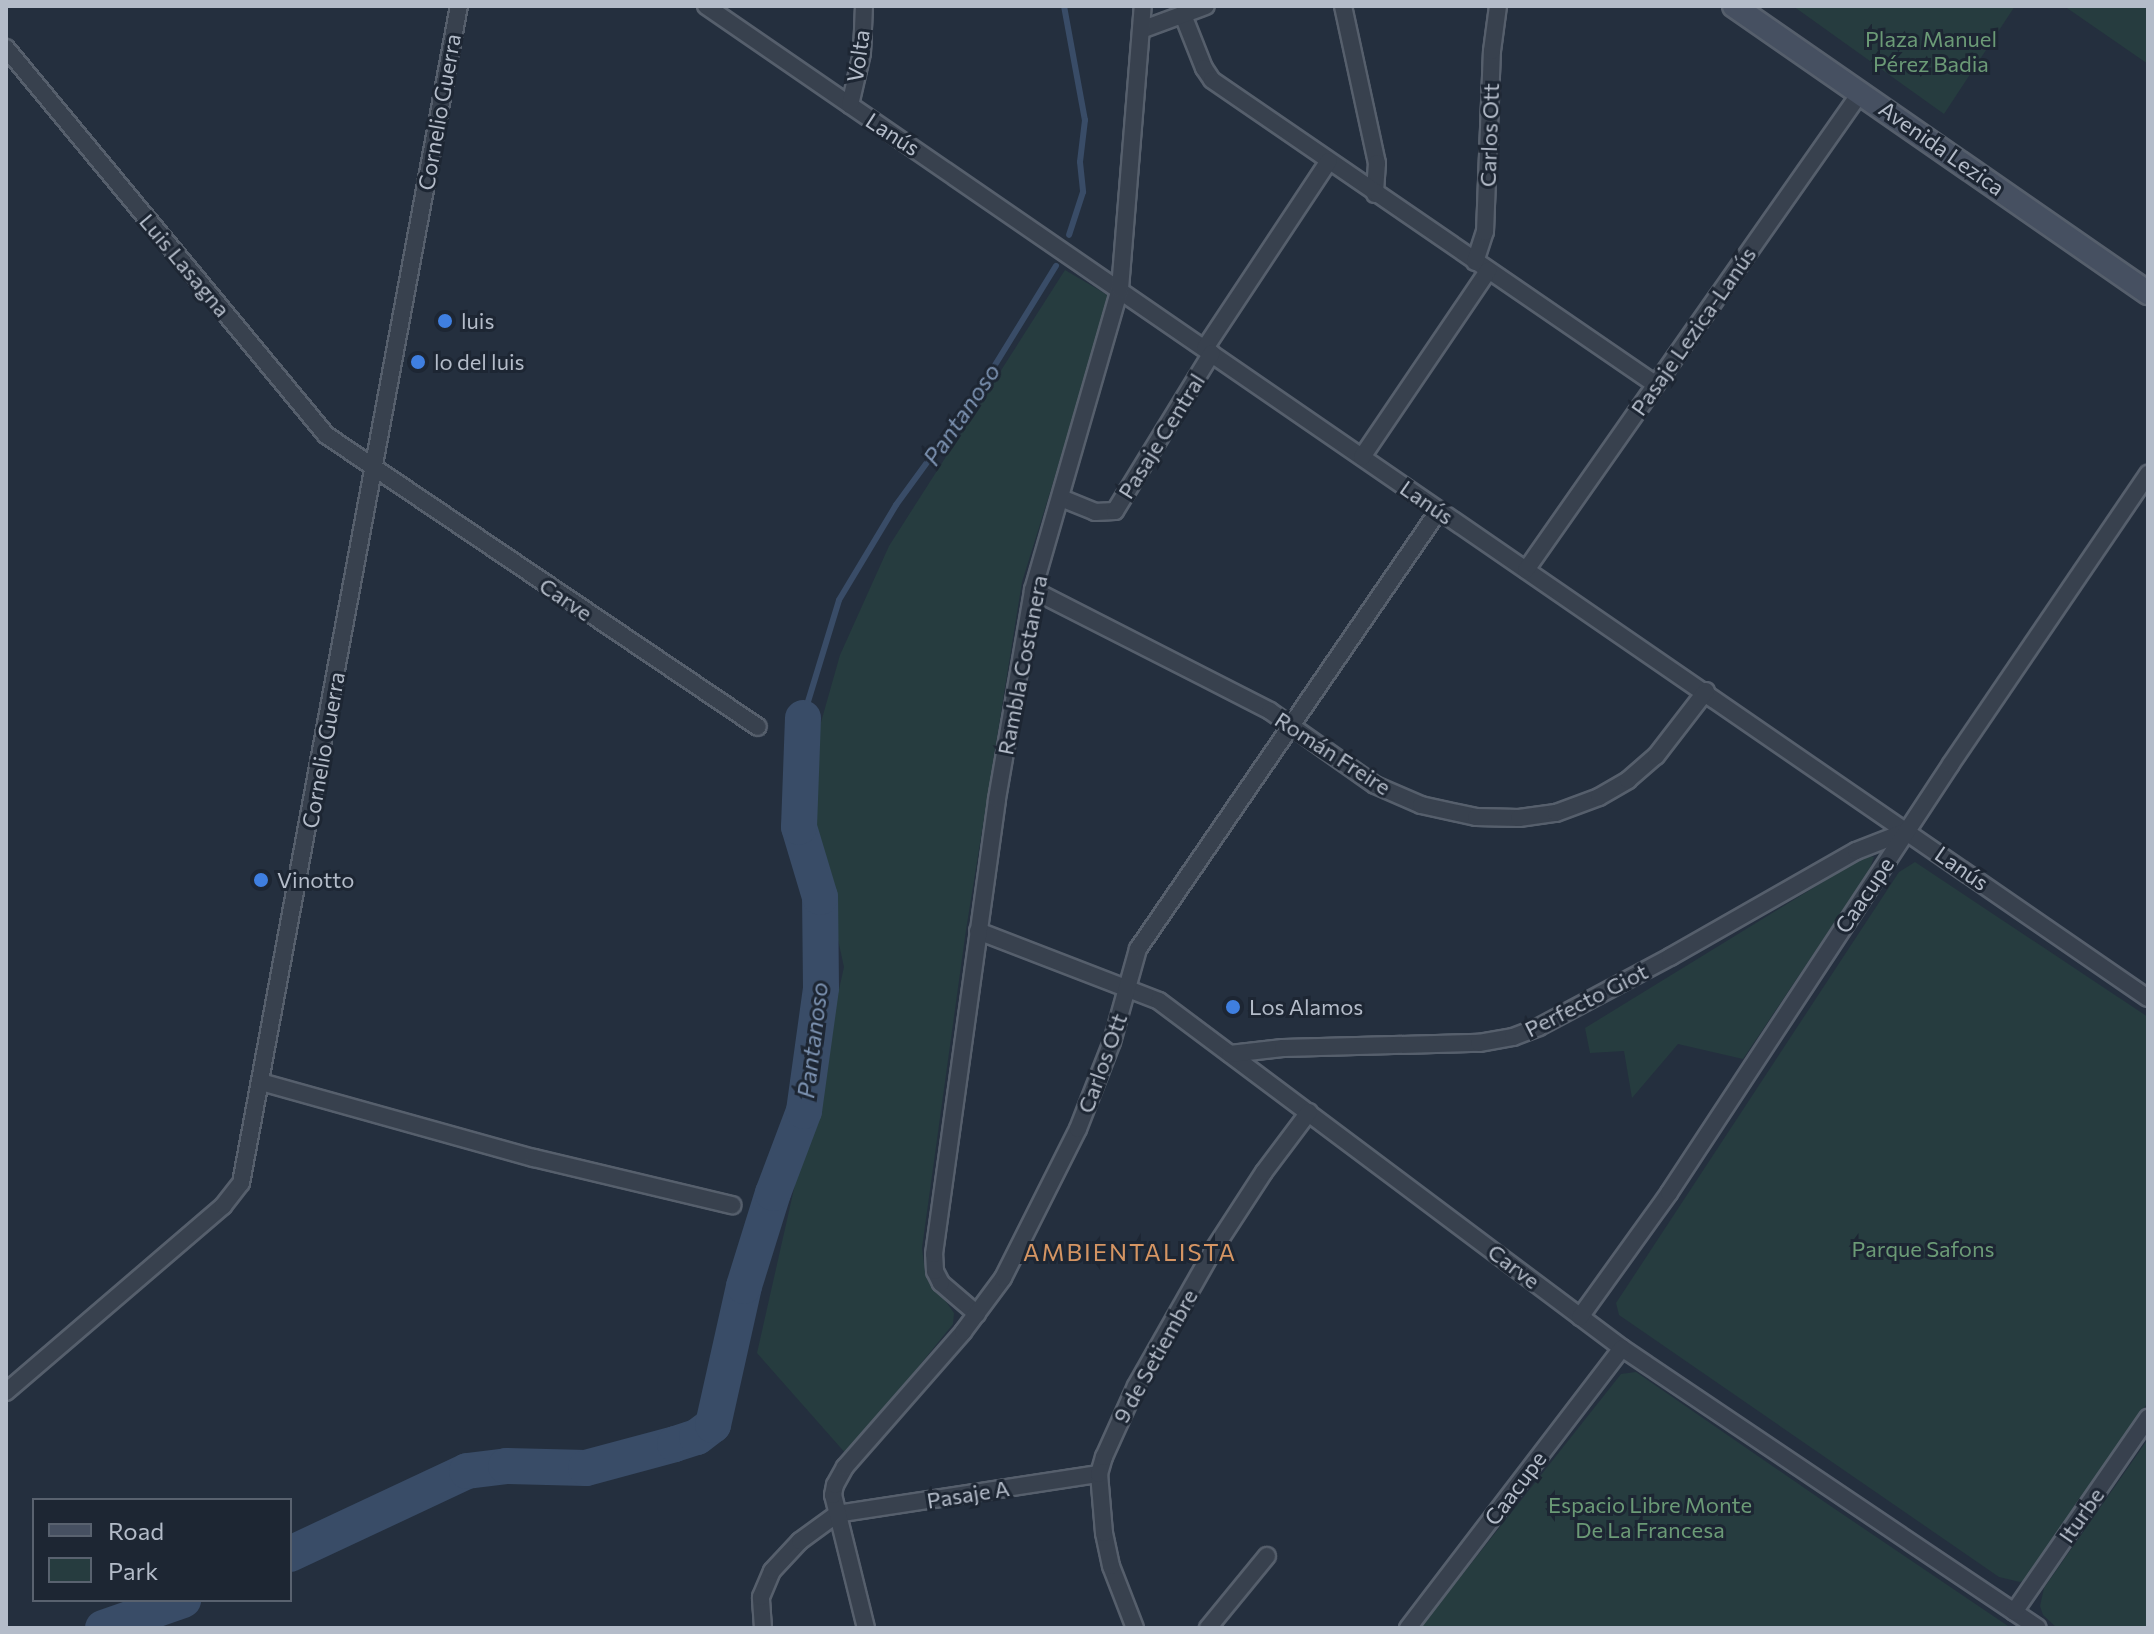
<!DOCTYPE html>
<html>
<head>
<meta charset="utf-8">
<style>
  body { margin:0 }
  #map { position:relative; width:2154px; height:1634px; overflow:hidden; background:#242f3e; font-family:Commissioner,sans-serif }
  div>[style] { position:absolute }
  .green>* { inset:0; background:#263c3f }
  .stream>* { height:6px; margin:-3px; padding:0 3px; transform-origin:3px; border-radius:3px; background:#394c67 }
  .river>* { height:36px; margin:-18px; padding:0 18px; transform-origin:18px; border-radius:18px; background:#394c67 }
  .roads { filter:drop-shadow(2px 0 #565f6c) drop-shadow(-2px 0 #565f6c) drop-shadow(0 2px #565f6c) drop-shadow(0 -2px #565f6c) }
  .street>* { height:16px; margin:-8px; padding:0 8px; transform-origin:8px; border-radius:8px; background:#38414e }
  .secondary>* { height:22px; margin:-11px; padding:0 11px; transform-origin:11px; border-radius:11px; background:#465061 }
  .dots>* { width:22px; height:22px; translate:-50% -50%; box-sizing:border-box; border:4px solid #1d2633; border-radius:50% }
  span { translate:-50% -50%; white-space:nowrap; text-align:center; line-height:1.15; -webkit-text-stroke:6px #1d2633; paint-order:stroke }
  .park-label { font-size:22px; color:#6b9a76 }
  .street-label { font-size:22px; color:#b4bcc9 }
  .poi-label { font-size:22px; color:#b4bcc9 }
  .left { translate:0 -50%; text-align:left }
  .water-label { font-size:24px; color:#7c92b1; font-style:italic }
  .neighbourhood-label { font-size:24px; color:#d59563; letter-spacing:2px }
  .frame { position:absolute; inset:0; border:8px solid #b4bcc9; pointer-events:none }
  .legend { position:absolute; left:32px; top:1498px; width:260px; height:104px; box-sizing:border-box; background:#1d2633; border:2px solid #59626f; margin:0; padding:10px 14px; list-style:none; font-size:24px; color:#b4bcc9 }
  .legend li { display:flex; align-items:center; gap:16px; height:40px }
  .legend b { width:40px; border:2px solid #59626f }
</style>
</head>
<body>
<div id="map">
  <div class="green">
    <div style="clip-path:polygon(1793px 6px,2015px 6px,1944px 114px)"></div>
    <div style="clip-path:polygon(2064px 6px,2148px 6px,2148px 64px)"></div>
    <div style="clip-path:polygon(1065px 270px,1111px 297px,1022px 582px,966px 930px,922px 1248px,925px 1272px,954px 1313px,953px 1324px,847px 1455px,757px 1353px,844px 967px,812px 822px,814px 747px,840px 655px,889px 546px)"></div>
    <div style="clip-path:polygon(1867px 855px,1874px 857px,1869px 871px,1743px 1059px,1678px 1044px,1632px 1098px,1624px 1051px,1590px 1053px,1585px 1028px)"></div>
    <div style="clip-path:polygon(1915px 862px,2148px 1017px,2148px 1402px,2048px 1552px,2028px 1580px,2020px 1582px,1999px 1577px,1619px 1315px,1616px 1303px,1899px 872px)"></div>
    <div style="clip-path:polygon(1636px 1372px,1829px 1505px,2011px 1628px,1420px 1628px,1621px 1374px)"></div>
    <div style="clip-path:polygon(2148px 1439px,2148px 1628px,2057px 1628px,2043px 1615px,2040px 1606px,2044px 1588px)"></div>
  </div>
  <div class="stream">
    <div style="left:1064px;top:6px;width:116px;rotate:79.6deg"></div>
    <div style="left:1085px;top:120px;width:42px;rotate:96.8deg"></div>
    <div style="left:1080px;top:162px;width:30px;rotate:84deg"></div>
    <div style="left:1083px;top:192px;width:45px;rotate:108deg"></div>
    <div style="left:803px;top:718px;width:123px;rotate:-73deg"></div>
    <div style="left:839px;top:600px;width:111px;rotate:-59deg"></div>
    <div style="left:896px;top:505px;width:141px;rotate:-53.9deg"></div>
    <div style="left:979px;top:391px;width:147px;rotate:-58.4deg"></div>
  </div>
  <div class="river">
    <div style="left:290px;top:1554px;width:195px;rotate:-25.1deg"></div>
    <div style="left:467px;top:1471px;width:39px;rotate:-7deg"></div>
    <div style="left:506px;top:1466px;width:80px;rotate:1.4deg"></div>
    <div style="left:586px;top:1468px;width:92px;rotate:-15.1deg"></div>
    <div style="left:675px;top:1444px;width:23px;rotate:-18deg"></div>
    <div style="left:697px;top:1437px;width:20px;rotate:-37deg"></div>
    <div style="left:713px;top:1425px;width:142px;rotate:-77.4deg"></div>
    <div style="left:744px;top:1286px;width:97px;rotate:-72.7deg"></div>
    <div style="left:773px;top:1193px;width:88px;rotate:-69.3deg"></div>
    <div style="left:804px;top:1111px;width:124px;rotate:-82.1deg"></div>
    <div style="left:821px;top:988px;width:91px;rotate:-90.6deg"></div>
    <div style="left:820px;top:897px;width:73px;rotate:-106.7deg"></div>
    <div style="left:799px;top:827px;width:109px;rotate:-87.9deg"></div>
    <div style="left:103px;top:1628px;width:85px;rotate:-19.3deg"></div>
  </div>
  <div class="roads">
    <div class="street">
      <div style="left:706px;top:6px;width:1750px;rotate:34.53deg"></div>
      <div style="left:1343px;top:6px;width:161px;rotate:77.8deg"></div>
      <div style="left:1377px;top:163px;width:31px;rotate:94deg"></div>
      <div style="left:1183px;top:15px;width:57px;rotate:68.4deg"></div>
      <div style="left:1204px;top:68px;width:14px;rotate:56deg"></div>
      <div style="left:1212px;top:80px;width:537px;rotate:34.46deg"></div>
      <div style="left:1141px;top:30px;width:69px;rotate:-20.3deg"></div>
      <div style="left:6px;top:48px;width:502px;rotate:50.41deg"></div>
      <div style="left:326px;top:435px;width:521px;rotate:34.06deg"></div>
      <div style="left:850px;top:105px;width:53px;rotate:-77deg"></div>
      <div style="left:862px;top:53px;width:47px;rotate:-87.6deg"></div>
      <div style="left:1475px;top:262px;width:32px;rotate:-72deg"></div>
      <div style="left:1485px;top:232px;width:181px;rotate:-87.8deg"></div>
      <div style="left:1492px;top:51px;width:45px;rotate:-82.4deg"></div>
      <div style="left:1205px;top:348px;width:224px;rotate:-56.5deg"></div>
      <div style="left:1362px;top:457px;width:225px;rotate:-55.9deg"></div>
      <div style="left:1061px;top:498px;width:37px;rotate:22deg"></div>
      <div style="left:1095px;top:512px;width:20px;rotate:-3deg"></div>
      <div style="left:1115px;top:511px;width:185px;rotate:-58.5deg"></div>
      <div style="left:1526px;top:570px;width:584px;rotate:-54.98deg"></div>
      <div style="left:1033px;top:590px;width:266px;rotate:27deg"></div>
      <div style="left:1270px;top:711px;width:128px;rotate:35.2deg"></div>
      <div style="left:1375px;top:785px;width:50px;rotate:23.5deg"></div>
      <div style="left:1421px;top:805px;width:56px;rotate:12.3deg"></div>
      <div style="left:1476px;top:817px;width:43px;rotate:1.3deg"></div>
      <div style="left:1519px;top:818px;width:37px;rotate:-8deg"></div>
      <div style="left:1556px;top:813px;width:46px;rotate:-20.4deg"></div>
      <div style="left:1599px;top:797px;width:34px;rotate:-30deg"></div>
      <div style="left:1628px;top:780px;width:37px;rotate:-41deg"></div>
      <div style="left:1656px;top:756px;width:82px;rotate:-52.4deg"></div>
      <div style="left:978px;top:931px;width:194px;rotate:21.1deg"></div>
      <div style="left:1159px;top:1001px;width:579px;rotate:36.85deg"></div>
      <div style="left:1622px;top:1348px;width:501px;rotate:33.94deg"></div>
      <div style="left:1230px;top:1054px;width:53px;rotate:-6.5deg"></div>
      <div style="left:1283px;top:1048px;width:196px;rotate:-1.5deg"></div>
      <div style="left:1479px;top:1043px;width:35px;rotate:-10deg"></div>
      <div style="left:1513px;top:1037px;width:28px;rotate:-21deg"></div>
      <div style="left:1539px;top:1027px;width:149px;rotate:-28.1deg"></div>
      <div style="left:1670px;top:957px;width:214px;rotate:-29.7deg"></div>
      <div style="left:1856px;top:851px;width:55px;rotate:-21.4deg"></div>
      <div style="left:261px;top:1082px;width:283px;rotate:15.6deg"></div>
      <div style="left:534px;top:1158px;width:204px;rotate:13.4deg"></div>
      <div style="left:977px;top:1314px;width:48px;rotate:-139.3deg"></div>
      <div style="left:941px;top:1283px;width:13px;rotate:-117deg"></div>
      <div style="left:935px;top:1271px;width:17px;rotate:-93deg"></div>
      <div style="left:934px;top:1254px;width:459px;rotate:-82.1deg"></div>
      <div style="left:997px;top:799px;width:212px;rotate:-80.2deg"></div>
      <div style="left:1033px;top:590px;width:313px;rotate:-73.9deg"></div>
      <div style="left:1120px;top:289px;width:284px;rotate:-85.4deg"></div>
      <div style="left:1580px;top:1317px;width:153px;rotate:-54.3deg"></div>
      <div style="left:1669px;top:1193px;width:513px;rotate:-56.68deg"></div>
      <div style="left:1951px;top:764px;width:351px;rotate:-55.8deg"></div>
      <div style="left:6px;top:1392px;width:286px;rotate:-40.6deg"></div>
      <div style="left:223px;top:1206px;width:29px;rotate:-52deg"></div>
      <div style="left:241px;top:1183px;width:1197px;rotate:-79.51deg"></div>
      <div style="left:2014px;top:1612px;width:236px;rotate:-55.4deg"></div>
      <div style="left:763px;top:1628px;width:31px;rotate:-94deg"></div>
      <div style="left:761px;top:1597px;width:28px;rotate:-67deg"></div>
      <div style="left:772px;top:1571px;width:41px;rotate:-47deg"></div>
      <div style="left:800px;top:1541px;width:46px;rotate:-36.1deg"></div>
      <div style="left:837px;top:1514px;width:265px;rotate:-8.7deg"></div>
      <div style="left:866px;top:1628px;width:137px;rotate:-103.9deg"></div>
      <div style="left:833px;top:1495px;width:10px;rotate:-79deg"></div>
      <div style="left:835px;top:1485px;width:21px;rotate:-61deg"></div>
      <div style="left:845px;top:1467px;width:179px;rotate:-48.8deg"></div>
      <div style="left:963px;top:1332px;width:67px;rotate:-53.5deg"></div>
      <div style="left:1003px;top:1278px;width:167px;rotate:-63.3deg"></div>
      <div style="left:1078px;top:1129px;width:93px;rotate:-68.7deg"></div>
      <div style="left:1112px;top:1042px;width:97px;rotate:-74.4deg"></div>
      <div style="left:1138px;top:949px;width:532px;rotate:-55.56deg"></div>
      <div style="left:1135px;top:1628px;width:66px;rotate:-111.2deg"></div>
      <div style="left:1111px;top:1566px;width:34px;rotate:-102deg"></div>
      <div style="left:1104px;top:1533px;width:59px;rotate:-94.8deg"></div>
      <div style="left:1099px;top:1474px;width:18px;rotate:-74deg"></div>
      <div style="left:1104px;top:1457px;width:78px;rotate:-65.7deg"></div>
      <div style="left:1136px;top:1386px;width:154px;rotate:-60.4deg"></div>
      <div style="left:1212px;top:1252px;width:95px;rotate:-57deg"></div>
      <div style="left:1264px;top:1172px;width:75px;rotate:-53.1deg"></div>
      <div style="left:1208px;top:1628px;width:93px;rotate:-50.7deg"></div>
      <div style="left:1408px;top:1628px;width:352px;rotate:-52.6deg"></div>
    </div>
    <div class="secondary">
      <div style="left:1734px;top:6px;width:504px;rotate:34.73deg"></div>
    </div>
  </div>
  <div class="dots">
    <div style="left:445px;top:321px;background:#3f7fe0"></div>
    <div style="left:418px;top:362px;background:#3f7fe0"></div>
    <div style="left:261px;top:880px;background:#3f7fe0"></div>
    <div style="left:1233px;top:1007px;background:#3f7fe0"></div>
  </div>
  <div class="park-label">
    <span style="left:1931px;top:51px">Plaza Manuel<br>Pérez Badia</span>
    <span style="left:1923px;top:1249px">Parque Safons</span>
    <span style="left:1650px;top:1517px">Espacio Libre Monte<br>De La Francesa</span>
  </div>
  <div class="street-label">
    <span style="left:858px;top:56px;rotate:-82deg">Volta</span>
    <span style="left:439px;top:112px;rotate:-80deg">Cornelio Guerra</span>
    <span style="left:893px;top:134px;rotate:33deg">Lanús</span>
    <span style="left:1489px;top:135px;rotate:-88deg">Carlos Ott</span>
    <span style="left:1942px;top:148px;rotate:35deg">Avenida Lezica</span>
    <span style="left:185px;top:265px;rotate:50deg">Luis Lasagna</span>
    <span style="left:1693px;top:331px;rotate:-55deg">Pasaje Lezica-Lanús</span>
    <span style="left:1161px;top:436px;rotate:-58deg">Pasaje Central</span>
    <span style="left:1427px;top:502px;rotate:35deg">Lanús</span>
    <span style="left:566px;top:599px;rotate:34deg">Carve</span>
    <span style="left:1022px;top:665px;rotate:-79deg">Rambla Costanera</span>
    <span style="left:323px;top:750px;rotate:-80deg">Cornelio Guerra</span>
    <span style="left:1333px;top:753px;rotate:33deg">Román Freire</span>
    <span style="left:1962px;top:868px;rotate:35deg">Lanús</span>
    <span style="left:1864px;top:895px;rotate:-56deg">Caacupe</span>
    <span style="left:1586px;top:1000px;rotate:-27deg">Perfecto Giot</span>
    <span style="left:1102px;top:1063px;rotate:-70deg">Carlos Ott</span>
    <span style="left:1514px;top:1266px;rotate:37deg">Carve</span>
    <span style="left:1155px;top:1356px;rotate:-61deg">9 de Setiembre</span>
    <span style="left:1515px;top:1488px;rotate:-53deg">Caacupe</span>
    <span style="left:968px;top:1494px;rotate:-9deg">Pasaje A</span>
    <span style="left:2081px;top:1515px;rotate:-55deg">Iturbe</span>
  </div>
  <div class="poi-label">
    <span class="left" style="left:461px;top:321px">luis</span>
    <span class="left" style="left:434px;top:362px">lo del luis</span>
    <span class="left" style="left:277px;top:880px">Vinotto</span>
    <span class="left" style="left:1249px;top:1007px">Los Alamos</span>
  </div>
  <div class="water-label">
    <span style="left:961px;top:414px;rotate:-56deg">Pantanoso</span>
    <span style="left:812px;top:1040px;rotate:-83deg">Pantanoso</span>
  </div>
  <div class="neighbourhood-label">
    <span style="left:1130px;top:1252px">AMBIENTALISTA</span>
  </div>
  <div class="frame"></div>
  <ul class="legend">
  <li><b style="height:10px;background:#465061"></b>Road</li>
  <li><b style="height:22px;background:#263c3f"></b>Park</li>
  </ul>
</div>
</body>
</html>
